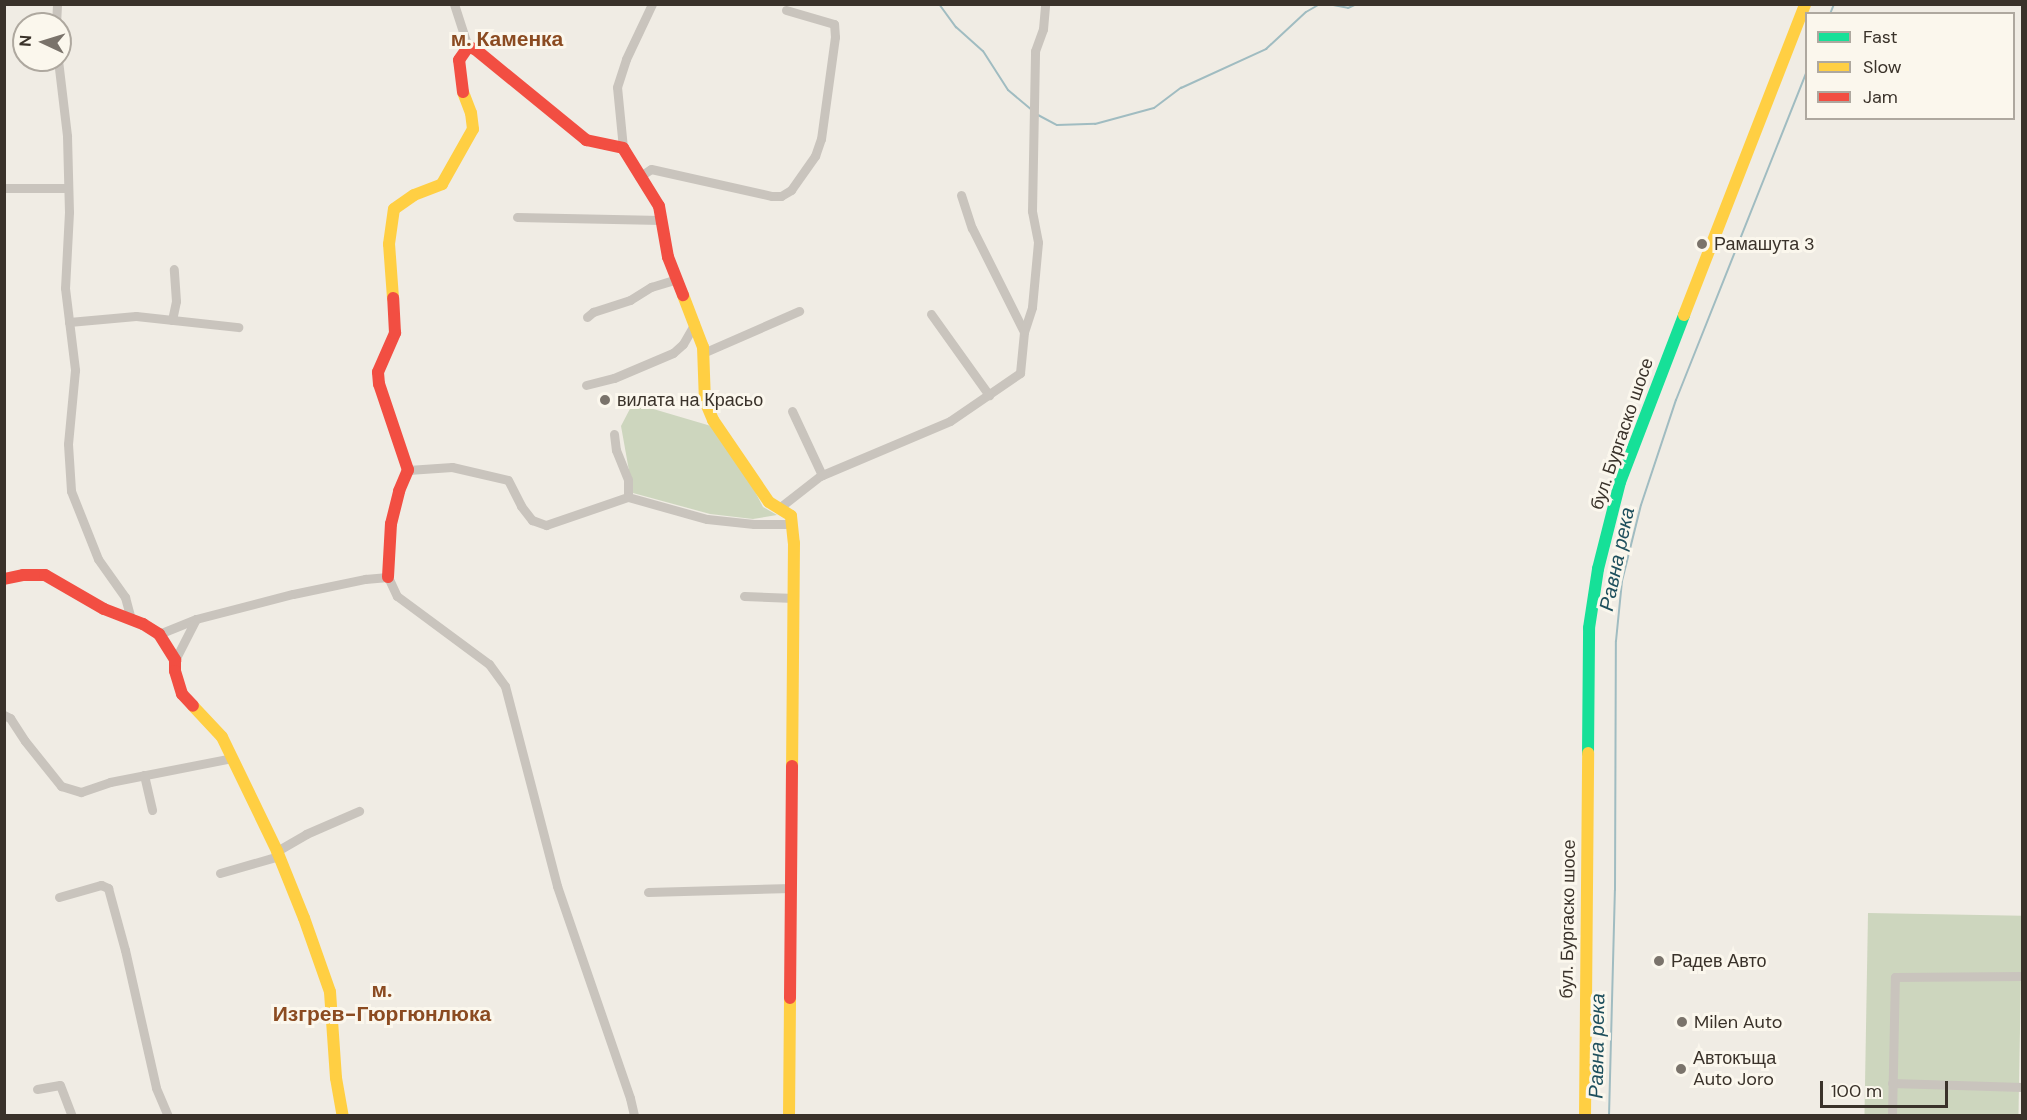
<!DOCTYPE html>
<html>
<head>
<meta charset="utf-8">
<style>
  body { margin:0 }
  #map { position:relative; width:2027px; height:1120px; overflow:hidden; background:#f0ece4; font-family:"DM Sans",sans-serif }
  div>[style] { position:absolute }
  .green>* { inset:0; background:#cdd6be; transform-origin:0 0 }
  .stream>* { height:2px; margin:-1px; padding:0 1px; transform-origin:1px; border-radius:1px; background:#a0bcc1 }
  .street>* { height:9px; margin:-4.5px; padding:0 4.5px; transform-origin:4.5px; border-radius:4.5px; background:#c9c4bd }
  .fast>* { height:12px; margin:-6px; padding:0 6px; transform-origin:6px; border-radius:6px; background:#16e098 }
  .slow>* { height:12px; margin:-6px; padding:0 6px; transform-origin:6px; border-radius:6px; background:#ffcf43 }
  .jam>* { height:12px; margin:-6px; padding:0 6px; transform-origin:6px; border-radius:6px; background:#f24e42 }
  .dots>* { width:16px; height:16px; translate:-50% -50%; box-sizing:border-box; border:3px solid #fbf7ed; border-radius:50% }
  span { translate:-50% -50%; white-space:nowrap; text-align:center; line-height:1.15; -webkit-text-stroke:6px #fbf7ed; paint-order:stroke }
  .poi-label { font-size:18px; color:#3a322a }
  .left { translate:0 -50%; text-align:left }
  .street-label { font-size:18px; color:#3a322a }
  .water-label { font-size:20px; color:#1e4f5d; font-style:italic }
  .quarter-label { font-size:21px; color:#8b4b21; font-weight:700 }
  .frame { position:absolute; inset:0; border:6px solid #3a322a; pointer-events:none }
  .legend { position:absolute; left:1805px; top:12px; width:210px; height:108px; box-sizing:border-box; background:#fbf7ed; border:2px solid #aea89f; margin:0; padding:8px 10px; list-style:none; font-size:18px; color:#3a322a }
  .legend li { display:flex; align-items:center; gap:12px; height:30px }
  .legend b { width:30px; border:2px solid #aea89f }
  .north { position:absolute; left:12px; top:12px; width:60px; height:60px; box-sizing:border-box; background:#fbf7ed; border:2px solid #aea89f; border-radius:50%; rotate:274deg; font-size:16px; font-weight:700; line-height:24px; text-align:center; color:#3a322a }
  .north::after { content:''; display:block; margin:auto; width:21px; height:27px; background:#7a736b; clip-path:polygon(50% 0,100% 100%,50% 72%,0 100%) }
  .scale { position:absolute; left:1820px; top:1081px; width:128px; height:27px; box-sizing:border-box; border:3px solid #3a322a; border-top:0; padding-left:8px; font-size:18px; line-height:21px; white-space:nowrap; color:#3a322a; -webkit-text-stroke:4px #fbf7ed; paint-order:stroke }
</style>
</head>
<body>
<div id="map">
  <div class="green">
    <div style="clip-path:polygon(633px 403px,711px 426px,749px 480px,763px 507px,777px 515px,753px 519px,710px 514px,633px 493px,621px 426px)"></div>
    <div style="left:1868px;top:913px;width:154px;height:202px;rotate:1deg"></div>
  </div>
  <div class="stream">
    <div style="left:939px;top:4px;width:29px;rotate:54deg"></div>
    <div style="left:956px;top:27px;width:36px;rotate:42deg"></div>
    <div style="left:983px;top:51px;width:46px;rotate:57.3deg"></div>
    <div style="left:1008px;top:90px;width:30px;rotate:40deg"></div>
    <div style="left:1328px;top:4px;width:20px;rotate:11deg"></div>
    <div style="left:1348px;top:8px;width:10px;rotate:-24deg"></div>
    <div style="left:1830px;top:14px;width:11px;rotate:-68deg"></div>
    <div style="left:1038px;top:115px;width:21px;rotate:28deg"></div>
    <div style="left:1057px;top:125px;width:38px;rotate:-2deg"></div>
    <div style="left:1095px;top:124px;width:61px;rotate:-15.2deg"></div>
    <div style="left:1154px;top:108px;width:34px;rotate:-37deg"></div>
    <div style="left:1181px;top:88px;width:94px;rotate:-24.6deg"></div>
    <div style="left:1266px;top:49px;width:54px;rotate:-42.8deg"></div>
    <div style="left:1306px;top:12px;width:16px;rotate:-30deg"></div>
    <div style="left:1609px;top:1116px;width:226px;rotate:-88.5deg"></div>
    <div style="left:1615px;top:890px;width:249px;rotate:-89.8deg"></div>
    <div style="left:1616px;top:641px;width:60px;rotate:-84.3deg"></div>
    <div style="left:1622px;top:581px;width:78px;rotate:-76deg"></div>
    <div style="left:1641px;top:505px;width:111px;rotate:-71.6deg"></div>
    <div style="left:1676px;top:400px;width:351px;rotate:-68.3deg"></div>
  </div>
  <div class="street">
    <div style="left:454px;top:4px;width:45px;rotate:72deg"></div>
    <div style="left:56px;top:24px;width:20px;rotate:-87deg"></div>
    <div style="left:58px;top:60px;width:77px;rotate:83.2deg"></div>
    <div style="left:67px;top:136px;width:76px;rotate:88.5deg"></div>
    <div style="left:69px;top:212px;width:76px;rotate:93deg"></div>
    <div style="left:65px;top:288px;width:83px;rotate:83deg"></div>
    <div style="left:75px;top:370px;width:74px;rotate:95.4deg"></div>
    <div style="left:68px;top:444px;width:47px;rotate:86.3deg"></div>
    <div style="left:71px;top:491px;width:73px;rotate:68.3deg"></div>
    <div style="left:98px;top:559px;width:47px;rotate:54.6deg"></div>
    <div style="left:125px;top:597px;width:24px;rotate:75deg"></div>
    <div style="left:623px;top:148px;width:61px;rotate:-95.6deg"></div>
    <div style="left:617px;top:87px;width:29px;rotate:-72deg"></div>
    <div style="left:626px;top:59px;width:61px;rotate:-64.7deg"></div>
    <div style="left:639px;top:177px;width:14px;rotate:-34deg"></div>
    <div style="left:651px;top:169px;width:124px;rotate:12.6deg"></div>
    <div style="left:772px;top:196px;width:9px"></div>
    <div style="left:781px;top:196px;width:12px;rotate:-31deg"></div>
    <div style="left:791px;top:190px;width:42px;rotate:-54.8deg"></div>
    <div style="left:815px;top:156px;width:18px;rotate:-71deg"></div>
    <div style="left:821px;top:139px;width:103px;rotate:-82.2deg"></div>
    <div style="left:835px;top:37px;width:13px;rotate:-94deg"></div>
    <div style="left:834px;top:24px;width:50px;rotate:-163.7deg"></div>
    <div style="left:4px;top:188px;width:63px"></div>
    <div style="left:961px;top:195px;width:35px;rotate:72deg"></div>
    <div style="left:972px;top:228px;width:116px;rotate:63.4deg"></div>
    <div style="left:517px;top:217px;width:144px;rotate:1.2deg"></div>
    <div style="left:931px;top:314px;width:100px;rotate:54.4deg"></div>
    <div style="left:587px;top:317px;width:8px;rotate:-40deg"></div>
    <div style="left:593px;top:312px;width:39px;rotate:-18deg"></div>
    <div style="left:630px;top:300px;width:25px;rotate:-32deg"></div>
    <div style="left:651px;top:287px;width:27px;rotate:-17deg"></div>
    <div style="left:172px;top:320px;width:19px;rotate:-78deg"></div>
    <div style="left:176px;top:301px;width:32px;rotate:-94deg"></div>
    <div style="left:69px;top:322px;width:67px;rotate:-5.1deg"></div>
    <div style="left:136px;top:316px;width:103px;rotate:6.2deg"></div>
    <div style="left:703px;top:353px;width:105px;rotate:-23.6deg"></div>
    <div style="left:586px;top:385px;width:29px;rotate:-14deg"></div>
    <div style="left:614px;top:378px;width:64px;rotate:-23deg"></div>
    <div style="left:673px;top:353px;width:13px;rotate:-42deg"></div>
    <div style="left:683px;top:344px;width:24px;rotate:-60deg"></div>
    <div style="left:792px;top:411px;width:71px;rotate:64.9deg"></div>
    <div style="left:614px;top:434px;width:16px;rotate:83deg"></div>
    <div style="left:616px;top:450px;width:32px;rotate:68deg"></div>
    <div style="left:628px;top:480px;width:17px;rotate:90deg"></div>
    <div style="left:408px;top:470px;width:44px;rotate:-3.9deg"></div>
    <div style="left:452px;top:467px;width:57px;rotate:13.1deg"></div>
    <div style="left:508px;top:480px;width:29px;rotate:63deg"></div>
    <div style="left:521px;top:506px;width:18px;rotate:52deg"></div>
    <div style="left:532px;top:520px;width:15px;rotate:20deg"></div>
    <div style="left:546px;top:525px;width:87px;rotate:-18.9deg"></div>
    <div style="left:628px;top:497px;width:82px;rotate:15.6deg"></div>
    <div style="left:707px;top:519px;width:47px;rotate:6.1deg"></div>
    <div style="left:754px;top:524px;width:38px"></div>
    <div style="left:779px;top:508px;width:52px;rotate:-38deg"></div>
    <div style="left:820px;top:476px;width:141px;rotate:-22.9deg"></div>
    <div style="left:950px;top:421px;width:85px;rotate:-34.4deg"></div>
    <div style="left:1020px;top:373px;width:41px;rotate:-84.4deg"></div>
    <div style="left:1024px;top:332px;width:26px;rotate:-72deg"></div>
    <div style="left:1032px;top:307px;width:65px;rotate:-84.7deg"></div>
    <div style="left:1038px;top:242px;width:32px;rotate:-101deg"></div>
    <div style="left:1032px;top:211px;width:160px;rotate:-88.9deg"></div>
    <div style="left:1035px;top:51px;width:23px;rotate:-70deg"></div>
    <div style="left:1043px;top:29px;width:25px;rotate:-85deg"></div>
    <div style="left:744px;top:596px;width:50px;rotate:2.3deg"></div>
    <div style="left:159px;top:634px;width:40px;rotate:-22deg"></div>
    <div style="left:196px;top:619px;width:100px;rotate:-14.5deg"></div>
    <div style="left:293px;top:594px;width:74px;rotate:-11.8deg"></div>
    <div style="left:365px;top:579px;width:23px;rotate:-5deg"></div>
    <div style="left:388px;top:577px;width:21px;rotate:65deg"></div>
    <div style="left:397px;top:596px;width:114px;rotate:36.5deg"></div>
    <div style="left:489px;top:664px;width:27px;rotate:54deg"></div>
    <div style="left:505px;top:686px;width:207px;rotate:75.4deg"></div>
    <div style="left:557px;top:886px;width:224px;rotate:71deg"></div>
    <div style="left:630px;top:1098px;width:18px;rotate:77deg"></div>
    <div style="left:175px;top:660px;width:46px;rotate:-62.9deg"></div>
    <div style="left:4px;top:715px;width:7px;rotate:27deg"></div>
    <div style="left:10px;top:718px;width:27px;rotate:57deg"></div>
    <div style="left:25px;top:741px;width:58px;rotate:51.3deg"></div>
    <div style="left:61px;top:786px;width:21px;rotate:17deg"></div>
    <div style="left:81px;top:792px;width:31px;rotate:-19deg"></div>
    <div style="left:110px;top:782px;width:124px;rotate:-11.1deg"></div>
    <div style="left:144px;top:775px;width:36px;rotate:77deg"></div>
    <div style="left:277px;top:851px;width:34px;rotate:-30deg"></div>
    <div style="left:306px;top:834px;width:58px;rotate:-23.5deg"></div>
    <div style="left:220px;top:873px;width:61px;rotate:-16.1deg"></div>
    <div style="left:648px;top:892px;width:143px;rotate:-1.6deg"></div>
    <div style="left:59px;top:897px;width:44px;rotate:-15.9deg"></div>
    <div style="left:101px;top:885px;width:8px;rotate:23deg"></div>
    <div style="left:108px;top:888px;width:64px;rotate:74.7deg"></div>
    <div style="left:125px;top:950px;width:141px;rotate:77.3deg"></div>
    <div style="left:156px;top:1088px;width:30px;rotate:67deg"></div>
    <div style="left:1892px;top:1083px;width:130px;rotate:1.8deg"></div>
    <div style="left:37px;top:1089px;width:23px;rotate:-10deg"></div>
    <div style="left:60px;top:1085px;width:33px;rotate:69deg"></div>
    <div style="left:1892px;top:1116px;width:139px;rotate:-88.8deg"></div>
    <div style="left:1895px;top:977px;width:127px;rotate:-0.5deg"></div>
  </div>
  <div class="fast">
    <div style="left:1588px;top:753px;width:125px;rotate:-89.5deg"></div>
    <div style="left:1589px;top:628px;width:60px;rotate:-81.3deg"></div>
    <div style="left:1598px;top:569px;width:90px;rotate:-75.8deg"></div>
    <div style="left:1620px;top:482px;width:179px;rotate:-69deg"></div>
  </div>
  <div class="slow">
    <div style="left:683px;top:295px;width:56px;rotate:69deg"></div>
    <div style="left:703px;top:347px;width:54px;rotate:87.9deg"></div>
    <div style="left:705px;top:401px;width:21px;rotate:67deg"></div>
    <div style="left:713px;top:420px;width:99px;rotate:55.7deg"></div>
    <div style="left:769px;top:502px;width:26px;rotate:32deg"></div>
    <div style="left:791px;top:516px;width:27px;rotate:84deg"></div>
    <div style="left:794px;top:543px;width:223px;rotate:90.5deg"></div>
    <div style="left:393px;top:298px;width:54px;rotate:-94.2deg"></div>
    <div style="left:389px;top:244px;width:35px;rotate:-82deg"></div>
    <div style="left:394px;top:209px;width:24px;rotate:-35deg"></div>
    <div style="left:414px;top:195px;width:30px;rotate:-21deg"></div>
    <div style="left:442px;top:184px;width:63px;rotate:-60.6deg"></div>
    <div style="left:473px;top:129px;width:16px;rotate:-97deg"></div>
    <div style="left:471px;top:113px;width:22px;rotate:-111deg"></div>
    <div style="left:1684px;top:315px;width:334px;rotate:-68.7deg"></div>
    <div style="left:193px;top:706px;width:42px;rotate:46.9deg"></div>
    <div style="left:222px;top:737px;width:127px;rotate:64.2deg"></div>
    <div style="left:277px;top:851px;width:72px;rotate:68.1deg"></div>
    <div style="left:304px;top:918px;width:78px;rotate:70.6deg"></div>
    <div style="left:330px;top:992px;width:86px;rotate:86deg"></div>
    <div style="left:336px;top:1078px;width:39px;rotate:80deg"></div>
    <div style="left:789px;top:1116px;width:118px;rotate:-89.5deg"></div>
    <div style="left:1585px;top:1116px;width:363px;rotate:-89.5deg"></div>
  </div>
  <div class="jam">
    <div style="left:463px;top:92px;width:32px;rotate:-97deg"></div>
    <div style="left:459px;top:60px;width:16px;rotate:-55deg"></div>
    <div style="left:468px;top:47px;width:7px;rotate:16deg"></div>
    <div style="left:475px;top:49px;width:144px;rotate:39.3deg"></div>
    <div style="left:586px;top:140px;width:38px;rotate:12deg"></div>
    <div style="left:623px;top:148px;width:68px;rotate:58.2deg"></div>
    <div style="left:659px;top:206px;width:52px;rotate:80deg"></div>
    <div style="left:668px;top:257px;width:41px;rotate:68.5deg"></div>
    <div style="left:388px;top:577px;width:53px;rotate:-86.8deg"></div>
    <div style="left:391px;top:524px;width:34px;rotate:-76deg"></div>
    <div style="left:399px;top:491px;width:23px;rotate:-67deg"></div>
    <div style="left:408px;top:470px;width:91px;rotate:-108.6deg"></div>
    <div style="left:379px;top:384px;width:12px;rotate:-95deg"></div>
    <div style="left:378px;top:372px;width:43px;rotate:-66.4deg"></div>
    <div style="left:395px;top:333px;width:35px;rotate:-93deg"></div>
    <div style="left:4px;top:579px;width:19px;rotate:-12deg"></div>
    <div style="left:23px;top:575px;width:22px"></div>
    <div style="left:45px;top:575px;width:68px;rotate:30deg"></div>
    <div style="left:104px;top:609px;width:42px;rotate:21deg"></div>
    <div style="left:143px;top:624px;width:19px;rotate:32deg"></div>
    <div style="left:159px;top:634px;width:31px;rotate:58deg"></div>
    <div style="left:175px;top:660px;width:11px;rotate:90deg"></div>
    <div style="left:175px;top:671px;width:24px;rotate:73deg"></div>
    <div style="left:182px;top:694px;width:16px;rotate:47deg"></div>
    <div style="left:790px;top:998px;width:232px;rotate:-89.5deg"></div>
  </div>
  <div class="dots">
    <div style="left:1702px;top:244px;background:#7a736b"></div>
    <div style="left:605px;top:400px;background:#7a736b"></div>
    <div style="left:1659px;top:961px;background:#7a736b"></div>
    <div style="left:1682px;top:1022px;background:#7a736b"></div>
    <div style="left:1681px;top:1069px;background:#7a736b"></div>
  </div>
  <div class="poi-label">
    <span class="left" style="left:1714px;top:244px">Рамашута 3</span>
    <span class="left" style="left:617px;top:400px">вилата на Красьо</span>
    <span class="left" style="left:1671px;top:961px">Радев Авто</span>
    <span class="left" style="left:1694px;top:1022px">Milen Auto</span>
    <span class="left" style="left:1693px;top:1069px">Автокъща<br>Auto Joro</span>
  </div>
  <div class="street-label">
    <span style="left:1622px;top:434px;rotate:-71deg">бул. Бургаско шосе</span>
    <span style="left:1568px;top:919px;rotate:-89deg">бул. Бургаско шосе</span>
  </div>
  <div class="water-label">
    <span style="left:1617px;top:559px;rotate:-78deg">Равна река</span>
    <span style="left:1597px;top:1046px;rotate:-89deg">Равна река</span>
  </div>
  <div class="quarter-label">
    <span style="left:507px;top:39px">м. Каменка</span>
    <span style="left:382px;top:1002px">м.<br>Изгрев-Гюргюнлюка</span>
  </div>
  <div class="frame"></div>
  <ul class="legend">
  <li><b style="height:8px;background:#16e098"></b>Fast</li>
  <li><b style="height:8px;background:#ffcf43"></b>Slow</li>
  <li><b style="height:8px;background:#f24e42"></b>Jam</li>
  </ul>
  <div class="north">N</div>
  <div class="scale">100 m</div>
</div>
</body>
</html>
